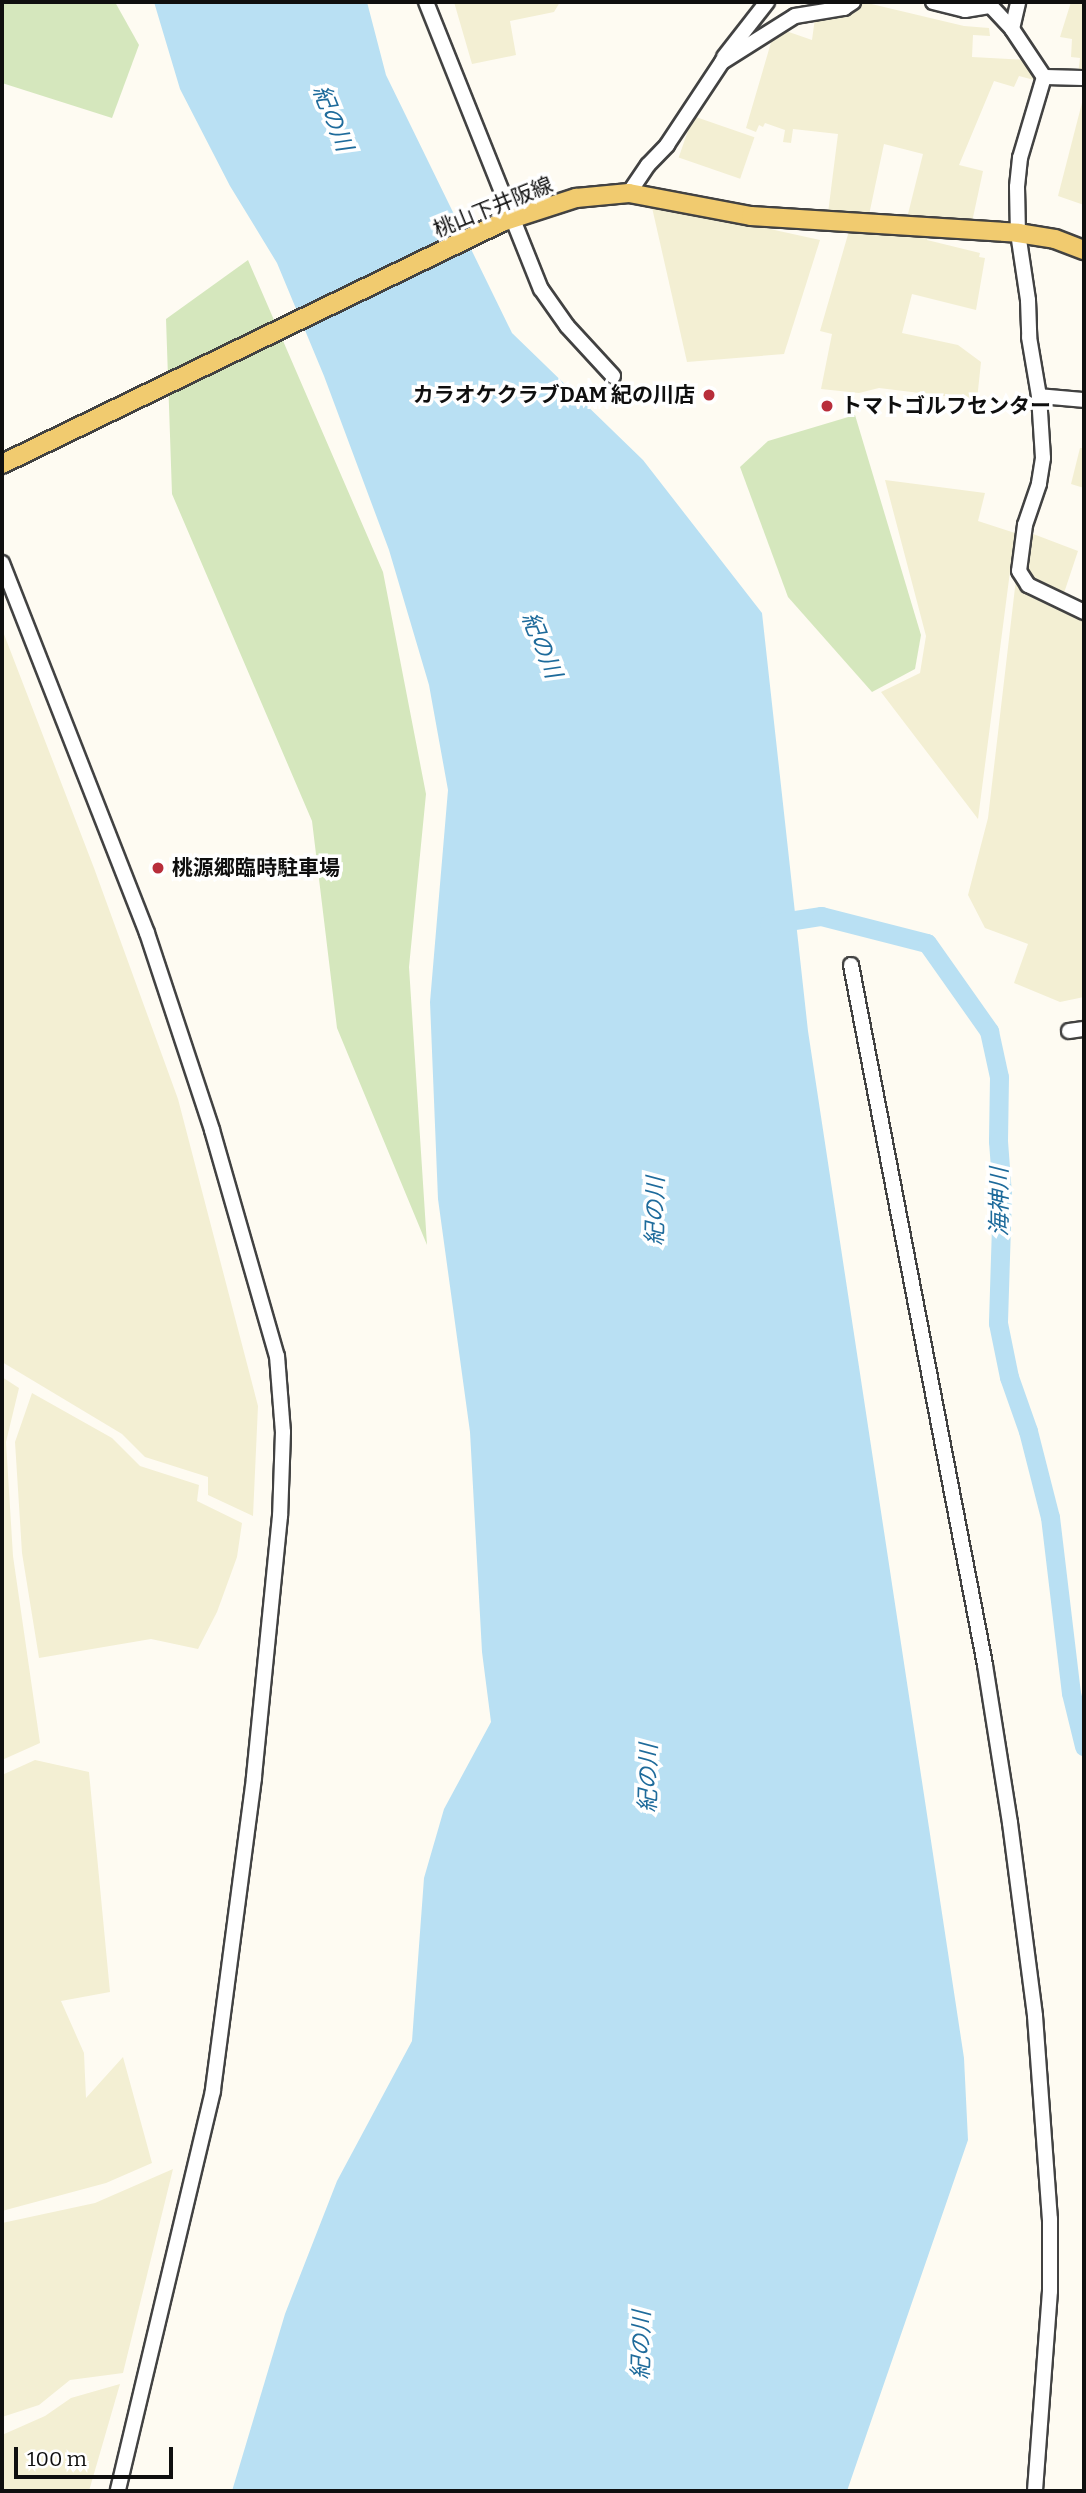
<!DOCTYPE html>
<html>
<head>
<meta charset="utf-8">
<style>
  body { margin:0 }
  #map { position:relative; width:1086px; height:2493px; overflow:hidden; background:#fefbf2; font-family:Bitter,"Noto Sans JP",serif }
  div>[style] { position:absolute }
  .farmland>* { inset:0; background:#f3efd3; transform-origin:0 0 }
  .green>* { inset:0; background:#d5e7bd }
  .water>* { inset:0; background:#b9e0f3 }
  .river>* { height:19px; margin:-9.5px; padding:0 9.5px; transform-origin:9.5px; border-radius:9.5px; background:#b9e0f3 }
  .roads { filter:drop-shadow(2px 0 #424242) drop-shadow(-2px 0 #424242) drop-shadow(0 2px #424242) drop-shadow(0 -2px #424242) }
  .minor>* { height:14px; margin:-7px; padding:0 7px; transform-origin:7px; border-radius:7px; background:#fff }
  .major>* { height:18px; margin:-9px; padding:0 9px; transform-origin:9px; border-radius:9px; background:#f1cb6f }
  .dots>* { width:19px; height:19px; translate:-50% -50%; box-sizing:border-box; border:4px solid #fff; border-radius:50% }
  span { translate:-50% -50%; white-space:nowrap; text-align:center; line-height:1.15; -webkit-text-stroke:7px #fff; paint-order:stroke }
  .street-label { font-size:21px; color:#0f0f0f }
  .poi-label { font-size:21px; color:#0f0f0f; font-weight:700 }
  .right { translate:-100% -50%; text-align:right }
  .left { translate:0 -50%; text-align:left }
  .water-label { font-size:23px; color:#1e6b9b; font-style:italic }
  .frame { position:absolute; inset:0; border:4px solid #0f0f0f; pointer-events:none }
  .scale { position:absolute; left:14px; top:2447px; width:159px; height:32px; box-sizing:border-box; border:4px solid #0f0f0f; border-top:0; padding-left:9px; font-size:21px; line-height:24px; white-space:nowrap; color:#0f0f0f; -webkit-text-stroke:5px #fff; paint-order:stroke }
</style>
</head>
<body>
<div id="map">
  <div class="farmland">
    <div style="clip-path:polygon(454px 2px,560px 2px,554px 12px,510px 21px,516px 55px,472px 64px)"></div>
    <div style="clip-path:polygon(863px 2px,964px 26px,989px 28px,990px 36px,973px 35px,972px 57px,1029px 60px,1038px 81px,1019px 76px,1014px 87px,994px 81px,959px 165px,983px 171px,972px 222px,907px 218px,923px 154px,884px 144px,869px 215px,828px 213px,838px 134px,793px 129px,791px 143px,783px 142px,785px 130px,765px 123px,763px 127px,759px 125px,756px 132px,746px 128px,772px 39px,786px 31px,812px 40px,815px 18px,860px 9px)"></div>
    <div style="clip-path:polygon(1071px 2px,1084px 2px,1084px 74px,1078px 74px,1080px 58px,1071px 57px,1072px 39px,1060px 37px)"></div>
    <div style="clip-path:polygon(1084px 95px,1084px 205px,1058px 196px)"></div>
    <div style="left:693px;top:116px;width:65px;height:44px;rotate:19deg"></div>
    <div style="clip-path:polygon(651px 203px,820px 240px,784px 354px,687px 362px)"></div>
    <div style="clip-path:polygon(849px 231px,929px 231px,927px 240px,980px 253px,979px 257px,985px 258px,976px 310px,912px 294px,902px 333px,958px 345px,981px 362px,977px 400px,879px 388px,859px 393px,821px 389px,832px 334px,820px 331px)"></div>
    <div style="clip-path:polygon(1080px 448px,1084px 448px,1084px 488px,1071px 484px)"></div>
    <div style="clip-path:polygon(885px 480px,985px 493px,978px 521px,1015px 533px,978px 819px,881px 692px,920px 673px,926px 636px)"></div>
    <div style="clip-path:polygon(1028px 532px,1078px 551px,1062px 599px,1029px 581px,1023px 562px)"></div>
    <div style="clip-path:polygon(1016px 579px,1084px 616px,1084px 997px,1060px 1002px,1014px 983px,1028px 944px,985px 928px,968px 895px,988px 818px)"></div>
    <div style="clip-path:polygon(2px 629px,94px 868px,178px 1099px,258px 1406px,253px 1516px,208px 1495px,208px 1477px,145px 1457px,122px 1434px,2px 1362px)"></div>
    <div style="clip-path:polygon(2px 1377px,19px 1388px,6px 1442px,13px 1556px,40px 1743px,2px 1760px)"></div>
    <div style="clip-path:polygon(32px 1393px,112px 1438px,140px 1466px,199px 1485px,197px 1501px,242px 1523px,237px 1557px,217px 1612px,198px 1649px,151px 1639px,39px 1658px,22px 1553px,15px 1442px)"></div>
    <div style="clip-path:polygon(35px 1760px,89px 1772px,110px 1992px,61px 2001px,84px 2053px,86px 2098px,123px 2057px,152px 2163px,106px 2183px,2px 2211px,2px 1775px)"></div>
    <div style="clip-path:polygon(173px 2169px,123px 2373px,70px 2380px,39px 2405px,2px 2417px,2px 2223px,95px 2203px)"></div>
    <div style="clip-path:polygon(120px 2384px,89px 2491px,2px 2491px,2px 2435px,45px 2416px,71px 2398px)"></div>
  </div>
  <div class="green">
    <div style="clip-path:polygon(2px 2px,115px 2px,139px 45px,112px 118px,2px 83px)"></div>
    <div style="clip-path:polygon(248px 260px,383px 572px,426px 794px,409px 967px,427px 1245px,337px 1028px,312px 821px,172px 494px,166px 319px)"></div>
    <div style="clip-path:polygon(855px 415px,921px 635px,915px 669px,872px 692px,788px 597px,740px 467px,768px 441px)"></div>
  </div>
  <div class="water">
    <div style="clip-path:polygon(154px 2px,367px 2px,386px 75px,512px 333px,643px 460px,762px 613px,808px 1031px,964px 2058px,968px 2140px,847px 2491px,232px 2491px,285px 2314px,337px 2181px,412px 2041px,424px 1878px,444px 1809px,491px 1722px,482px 1652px,470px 1432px,438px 1199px,430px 1002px,448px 790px,429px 685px,389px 550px,324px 376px,277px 263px,230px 186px,180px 89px)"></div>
  </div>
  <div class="river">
    <div style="left:769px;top:924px;width:53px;rotate:-8.7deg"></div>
    <div style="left:821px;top:916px;width:109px;rotate:14.3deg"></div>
    <div style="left:927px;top:943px;width:108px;rotate:54.8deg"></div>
    <div style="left:989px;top:1031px;width:47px;rotate:77.7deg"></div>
    <div style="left:999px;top:1077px;width:64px;rotate:90.9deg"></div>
    <div style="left:998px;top:1141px;width:53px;rotate:85.7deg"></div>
    <div style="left:1002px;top:1194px;width:129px;rotate:91.8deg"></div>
    <div style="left:998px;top:1323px;width:55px;rotate:78.5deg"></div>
    <div style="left:1009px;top:1377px;width:57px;rotate:70.6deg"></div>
    <div style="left:1028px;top:1431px;width:89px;rotate:75.7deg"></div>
    <div style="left:1050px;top:1517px;width:177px;rotate:83.2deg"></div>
    <div style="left:1071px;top:1693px;width:55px;rotate:76.2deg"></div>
  </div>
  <div class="roads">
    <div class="minor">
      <div style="left:426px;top:2px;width:309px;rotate:68.2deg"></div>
      <div style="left:541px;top:289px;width:45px;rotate:54.9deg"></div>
      <div style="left:567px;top:326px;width:68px;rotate:47.4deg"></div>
      <div style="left:933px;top:2px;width:33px;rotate:14deg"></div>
      <div style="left:965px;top:10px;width:26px;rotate:-9deg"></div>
      <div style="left:987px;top:2px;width:37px;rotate:47deg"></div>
      <div style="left:1012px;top:29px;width:58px;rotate:56.3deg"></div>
      <div style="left:1044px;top:77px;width:84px;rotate:106.5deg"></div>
      <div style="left:1020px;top:158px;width:29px;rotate:96deg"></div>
      <div style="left:1017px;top:187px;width:46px;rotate:88.8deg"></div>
      <div style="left:1018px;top:233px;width:68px;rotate:81.5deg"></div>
      <div style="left:1028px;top:300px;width:37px;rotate:88deg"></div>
      <div style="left:1029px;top:337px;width:60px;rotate:80.4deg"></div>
      <div style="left:1039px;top:396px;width:62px;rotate:86.3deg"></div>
      <div style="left:1043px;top:458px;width:26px;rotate:99deg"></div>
      <div style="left:1039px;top:484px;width:43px;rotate:108.9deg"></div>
      <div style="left:1025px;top:525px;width:46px;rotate:97.4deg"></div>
      <div style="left:1019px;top:571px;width:17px;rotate:57deg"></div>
      <div style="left:1028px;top:585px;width:62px;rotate:25.7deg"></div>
      <div style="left:1012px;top:29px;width:28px;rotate:-77deg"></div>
      <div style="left:724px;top:57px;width:70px;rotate:-52deg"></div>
      <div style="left:1044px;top:77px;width:40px;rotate:1.4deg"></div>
      <div style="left:629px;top:193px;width:34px;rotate:-56deg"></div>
      <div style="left:648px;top:165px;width:28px;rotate:-46deg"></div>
      <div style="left:667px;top:145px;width:100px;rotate:-56.5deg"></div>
      <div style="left:722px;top:62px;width:86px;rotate:-32.2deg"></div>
      <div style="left:795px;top:16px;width:50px;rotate:-9.3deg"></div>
      <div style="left:844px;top:8px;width:11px;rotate:-34deg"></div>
      <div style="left:1039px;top:396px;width:45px;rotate:5.1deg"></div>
      <div style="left:2px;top:563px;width:397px;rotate:68.6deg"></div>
      <div style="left:147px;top:933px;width:207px;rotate:71.7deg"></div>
      <div style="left:212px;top:1130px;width:235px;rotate:74deg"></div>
      <div style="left:277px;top:1356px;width:76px;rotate:85.5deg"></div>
      <div style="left:283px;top:1432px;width:84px;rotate:92deg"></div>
      <div style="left:280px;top:1516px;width:263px;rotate:95.7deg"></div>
      <div style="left:254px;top:1778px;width:316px;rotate:97.5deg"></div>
      <div style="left:213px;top:2091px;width:411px;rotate:103.4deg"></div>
      <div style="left:851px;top:965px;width:713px;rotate:79.16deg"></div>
      <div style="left:985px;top:1665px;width:160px;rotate:81deg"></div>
      <div style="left:1010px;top:1823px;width:195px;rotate:82.6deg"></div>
      <div style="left:1035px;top:2016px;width:204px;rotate:85.8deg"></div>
      <div style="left:1050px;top:2219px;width:72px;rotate:90deg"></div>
      <div style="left:1050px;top:2291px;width:201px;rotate:94.3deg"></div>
      <div style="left:1069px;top:1031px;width:15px;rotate:-8deg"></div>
    </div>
    <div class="major">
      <div style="left:2px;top:464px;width:555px;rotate:-25.83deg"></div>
      <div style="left:502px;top:222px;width:78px;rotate:-18deg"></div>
      <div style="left:576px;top:198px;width:53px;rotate:-5.4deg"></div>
      <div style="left:629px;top:193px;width:124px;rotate:10.7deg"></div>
      <div style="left:751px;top:216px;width:268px;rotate:3.6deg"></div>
      <div style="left:1018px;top:233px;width:37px;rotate:9deg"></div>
      <div style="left:1055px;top:239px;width:31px;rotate:21deg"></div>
    </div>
  </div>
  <div class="dots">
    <div style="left:709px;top:395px;background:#b82e3b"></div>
    <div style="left:827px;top:406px;background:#b82e3b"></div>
    <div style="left:158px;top:868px;background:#b82e3b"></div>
  </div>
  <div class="street-label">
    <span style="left:493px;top:207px;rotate:-22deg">桃山下井阪線</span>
  </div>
  <div class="poi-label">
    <span class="right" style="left:695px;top:395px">カラオケクラブDAM 紀の川店</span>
    <span class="left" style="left:841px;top:406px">トマトゴルフセンター</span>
    <span class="left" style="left:172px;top:868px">桃源郷臨時駐車場</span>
  </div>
  <div class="water-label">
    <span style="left:333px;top:118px;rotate:68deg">紀の川</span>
    <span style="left:542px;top:645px;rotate:68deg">紀の川</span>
    <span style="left:999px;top:1202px;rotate:-90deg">海神川</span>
    <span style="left:655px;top:1211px;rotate:-89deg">紀の川</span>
    <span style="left:648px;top:1778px;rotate:-89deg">紀の川</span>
    <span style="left:641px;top:2345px;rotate:-89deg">紀の川</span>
  </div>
  <div class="frame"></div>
  <div class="scale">100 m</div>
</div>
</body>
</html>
